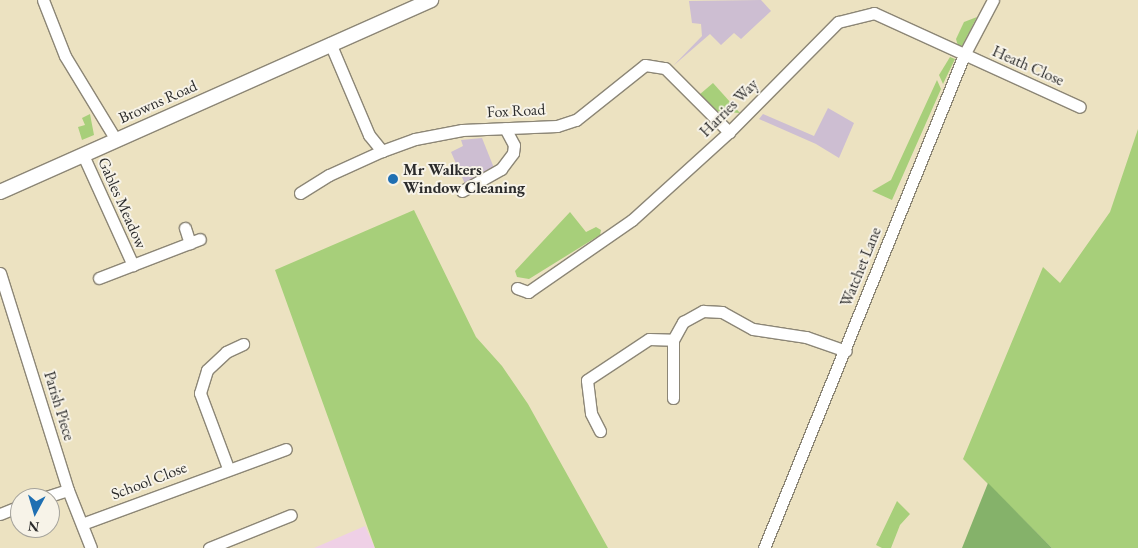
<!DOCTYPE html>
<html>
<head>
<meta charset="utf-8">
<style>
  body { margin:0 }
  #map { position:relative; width:1138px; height:548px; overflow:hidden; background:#ece2c1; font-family:"EB Garamond",serif }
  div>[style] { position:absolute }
  .built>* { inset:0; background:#efd0e6 }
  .industrial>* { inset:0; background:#cdbed2 }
  .green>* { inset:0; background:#a7cf7a }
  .forest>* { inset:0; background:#85b26a }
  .roads { filter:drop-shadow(1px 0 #8c8676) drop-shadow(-1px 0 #8c8676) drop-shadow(0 1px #8c8676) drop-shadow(0 -1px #8c8676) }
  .minor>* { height:11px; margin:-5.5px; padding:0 5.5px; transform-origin:5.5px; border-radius:5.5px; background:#fff }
  .tertiary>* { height:14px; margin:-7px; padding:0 7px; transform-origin:7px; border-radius:7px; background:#fff }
  .dots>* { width:14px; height:14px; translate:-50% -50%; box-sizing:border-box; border:2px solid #f7f3e8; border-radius:50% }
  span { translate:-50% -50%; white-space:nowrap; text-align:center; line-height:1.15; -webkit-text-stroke:4px #f7f3e8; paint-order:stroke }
  .street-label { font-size:16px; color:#2b2b2b }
  .poi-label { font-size:16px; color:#2b2b2b; font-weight:700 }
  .left { translate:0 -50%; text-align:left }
  .north { position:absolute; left:10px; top:488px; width:50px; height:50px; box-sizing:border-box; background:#f7f3e8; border:1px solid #a5a39c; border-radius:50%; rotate:186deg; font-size:14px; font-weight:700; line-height:20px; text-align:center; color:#2b2b2b }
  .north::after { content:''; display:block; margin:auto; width:18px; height:22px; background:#1f6fb2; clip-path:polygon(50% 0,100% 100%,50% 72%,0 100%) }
</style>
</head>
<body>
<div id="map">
  <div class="built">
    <div style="clip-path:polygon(365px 526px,375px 548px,314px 548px)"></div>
  </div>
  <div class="industrial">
    <div style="clip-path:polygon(761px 0,771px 11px,741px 39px,734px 33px,721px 45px,710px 34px,673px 66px,702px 36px,701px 24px,692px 23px,689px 1px)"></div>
    <div style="clip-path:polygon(828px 108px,854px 123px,839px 158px,816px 144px,759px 119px,763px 114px,814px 136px)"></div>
    <div style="clip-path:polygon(482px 138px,494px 168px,465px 184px,451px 152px,463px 146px,461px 140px)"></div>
  </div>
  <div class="green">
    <div style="clip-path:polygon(977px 17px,962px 46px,958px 46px,956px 39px,964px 22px)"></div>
    <div style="clip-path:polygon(950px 57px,955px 59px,943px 84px,939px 75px)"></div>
    <div style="clip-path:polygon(937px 80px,941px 89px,892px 200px,872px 191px,891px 180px)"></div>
    <div style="clip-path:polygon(713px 83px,740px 113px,713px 111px,699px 95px)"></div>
    <div style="clip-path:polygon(90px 114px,94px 135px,82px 140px,78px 127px,85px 125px,82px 118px)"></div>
    <div style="clip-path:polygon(1138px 129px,1138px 548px,1052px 548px,963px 459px,1043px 267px,1060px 283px,1110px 212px)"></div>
    <div style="clip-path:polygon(414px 210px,476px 337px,502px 366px,528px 404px,608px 548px,375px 548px,275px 270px)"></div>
    <div style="clip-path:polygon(570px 212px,586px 232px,596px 227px,601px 230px,600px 235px,529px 279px,517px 277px,515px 271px)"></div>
    <div style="clip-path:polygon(897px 501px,910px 514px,900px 525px,891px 548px,882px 548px,876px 545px)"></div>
  </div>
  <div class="forest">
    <div style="clip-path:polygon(988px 483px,1052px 548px,962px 548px)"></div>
  </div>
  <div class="roads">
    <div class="minor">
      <div style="left:43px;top:0;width:60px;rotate:68.6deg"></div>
      <div style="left:65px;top:56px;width:98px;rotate:58.7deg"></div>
      <div style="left:330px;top:43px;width:100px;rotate:67deg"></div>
      <div style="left:369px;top:135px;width:21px;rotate:51deg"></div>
      <div style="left:382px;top:151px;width:35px;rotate:-20deg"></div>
      <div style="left:415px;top:139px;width:48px;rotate:-10.8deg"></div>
      <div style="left:462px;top:130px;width:95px;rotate:-2.4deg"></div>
      <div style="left:557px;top:126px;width:20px;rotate:-18deg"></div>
      <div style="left:576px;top:120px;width:88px;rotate:-38.6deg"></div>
      <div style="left:645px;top:65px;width:20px;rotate:9deg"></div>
      <div style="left:665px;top:68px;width:91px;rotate:45deg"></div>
      <div style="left:83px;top:155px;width:121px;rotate:65.6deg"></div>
      <div style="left:462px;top:191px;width:45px;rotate:-29.4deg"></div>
      <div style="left:501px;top:169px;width:20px;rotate:-53deg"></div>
      <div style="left:513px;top:153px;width:8px;rotate:-83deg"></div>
      <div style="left:514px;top:145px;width:19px;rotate:-118deg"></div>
      <div style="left:300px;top:193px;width:34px;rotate:-32deg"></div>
      <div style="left:329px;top:175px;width:58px;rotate:-24.4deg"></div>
      <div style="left:185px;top:228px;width:16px;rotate:72deg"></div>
      <div style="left:0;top:273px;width:227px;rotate:72.6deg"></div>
      <div style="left:68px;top:490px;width:62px;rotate:68.4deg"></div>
      <div style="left:99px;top:278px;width:108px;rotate:-21.1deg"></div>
      <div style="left:517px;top:288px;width:12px;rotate:20deg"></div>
      <div style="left:528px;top:292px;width:126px;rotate:-34.7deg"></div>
      <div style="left:632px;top:220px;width:131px;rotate:-42.2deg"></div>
      <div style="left:729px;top:132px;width:155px;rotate:-45.3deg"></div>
      <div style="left:838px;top:22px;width:37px;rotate:-14deg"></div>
      <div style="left:874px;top:13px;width:226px;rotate:24.5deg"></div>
      <div style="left:673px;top:398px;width:58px;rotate:-90deg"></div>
      <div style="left:600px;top:431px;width:20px;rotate:-117deg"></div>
      <div style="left:591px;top:413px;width:33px;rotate:-97deg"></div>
      <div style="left:587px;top:380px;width:74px;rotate:-33.5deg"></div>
      <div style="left:649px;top:339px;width:24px;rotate:2deg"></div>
      <div style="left:673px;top:340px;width:21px;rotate:-61deg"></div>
      <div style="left:683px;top:322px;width:23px;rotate:-29deg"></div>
      <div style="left:703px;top:311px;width:19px;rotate:3deg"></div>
      <div style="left:722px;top:312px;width:35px;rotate:29deg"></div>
      <div style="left:753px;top:329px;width:54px;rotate:8.6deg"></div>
      <div style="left:806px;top:337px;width:42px;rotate:19.3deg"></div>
      <div style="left:228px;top:468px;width:80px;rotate:-110.5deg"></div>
      <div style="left:200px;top:393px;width:24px;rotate:-73deg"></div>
      <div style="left:207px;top:370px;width:26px;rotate:-43deg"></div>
      <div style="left:226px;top:352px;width:19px;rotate:-25deg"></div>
      <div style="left:43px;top:498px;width:26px;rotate:-18deg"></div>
      <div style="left:0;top:514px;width:22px;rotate:-22deg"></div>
      <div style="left:82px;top:524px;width:217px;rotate:-20.2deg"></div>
      <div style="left:209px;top:548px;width:88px;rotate:-21.9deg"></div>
      <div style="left:764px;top:548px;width:532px;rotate:-67.92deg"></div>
      <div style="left:964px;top:55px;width:62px;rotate:-62.2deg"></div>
    </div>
    <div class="tertiary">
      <div style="left:0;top:192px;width:472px;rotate:-24deg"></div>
    </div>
  </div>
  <div class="dots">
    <div style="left:393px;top:179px;background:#1f6fb2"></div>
  </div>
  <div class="street-label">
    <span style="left:1028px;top:66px;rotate:24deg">Heath Close</span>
    <span style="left:158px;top:102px;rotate:-24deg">Browns Road</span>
    <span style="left:729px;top:108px;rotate:-45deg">Harries Way</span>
    <span style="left:516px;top:111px;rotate:-3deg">Fox Road</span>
    <span style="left:122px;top:203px;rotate:66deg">Gables Meadow</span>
    <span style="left:861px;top:267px;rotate:-68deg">Watchet Lane</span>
    <span style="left:59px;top:406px;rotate:73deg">Parish Piece</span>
    <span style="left:149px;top:481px;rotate:-21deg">School Close</span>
  </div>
  <div class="poi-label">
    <span class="left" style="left:403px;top:179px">Mr Walkers<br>Window Cleaning</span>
  </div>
  <div class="north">N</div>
</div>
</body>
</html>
